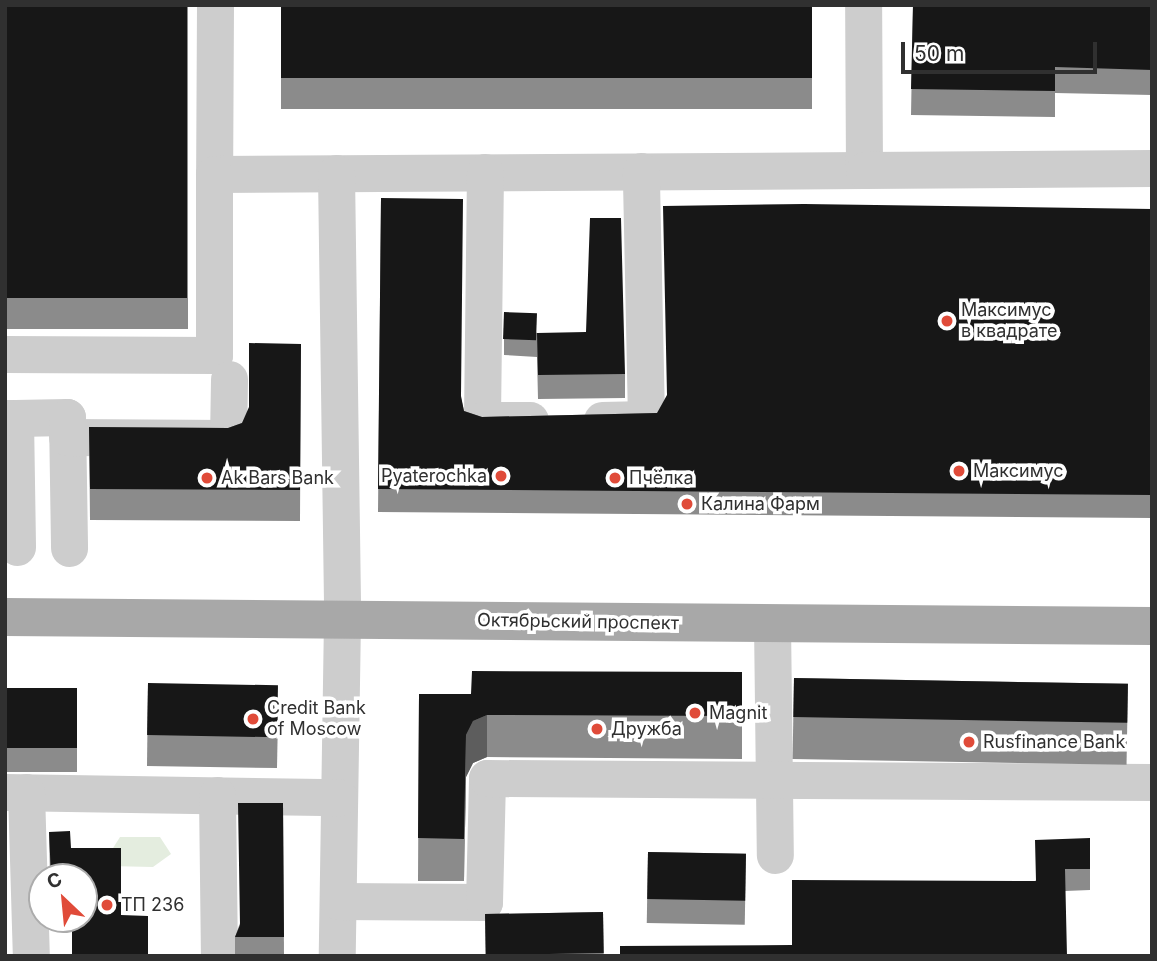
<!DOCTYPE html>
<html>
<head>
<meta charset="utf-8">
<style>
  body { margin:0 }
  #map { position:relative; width:1157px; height:961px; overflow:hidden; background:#fff; font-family:Inter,sans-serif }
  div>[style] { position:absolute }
  .green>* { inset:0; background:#e4eddf }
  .minor>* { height:37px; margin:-18.5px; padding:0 18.5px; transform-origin:18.5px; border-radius:18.5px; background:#cdcdcd }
  .major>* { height:38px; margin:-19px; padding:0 19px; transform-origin:19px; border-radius:19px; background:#a8a8a8 }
  .wall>* { inset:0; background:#8b8b8b; transform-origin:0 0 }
  .shaded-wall>* { inset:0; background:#5d5d5d }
  .building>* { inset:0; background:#171717; transform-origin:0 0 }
  .dots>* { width:19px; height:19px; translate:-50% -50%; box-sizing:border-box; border:4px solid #fff; border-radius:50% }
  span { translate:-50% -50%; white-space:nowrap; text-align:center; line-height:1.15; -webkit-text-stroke:7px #fff; paint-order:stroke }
  .poi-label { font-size:18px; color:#303030 }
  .left { translate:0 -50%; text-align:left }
  .right { translate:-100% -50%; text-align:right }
  .street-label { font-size:18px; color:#303030 }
  .frame { position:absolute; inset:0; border:7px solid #303030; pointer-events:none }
  .north { position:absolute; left:28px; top:863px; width:70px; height:70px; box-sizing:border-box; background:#fff; border:2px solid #acacac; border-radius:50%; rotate:334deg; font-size:19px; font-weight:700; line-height:28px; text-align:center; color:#303030 }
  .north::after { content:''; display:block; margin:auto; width:24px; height:32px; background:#e04b39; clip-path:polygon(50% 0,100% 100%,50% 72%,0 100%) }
  .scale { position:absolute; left:901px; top:42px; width:196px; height:32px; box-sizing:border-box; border:4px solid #303030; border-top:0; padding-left:9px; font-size:21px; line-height:24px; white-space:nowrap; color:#303030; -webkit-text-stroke:5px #fff; paint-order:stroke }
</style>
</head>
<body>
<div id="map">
  <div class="green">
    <div style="clip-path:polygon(120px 837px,160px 837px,171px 854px,153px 867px,108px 866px,108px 856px)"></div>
  </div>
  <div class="minor">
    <div style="left:215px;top:5px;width:169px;rotate:90.3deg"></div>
    <div style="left:214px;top:174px;width:650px;rotate:-0.35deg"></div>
    <div style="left:864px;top:170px;width:165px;rotate:-90.3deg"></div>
    <div style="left:864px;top:170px;width:288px;rotate:-0.4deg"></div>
    <div style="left:485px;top:172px;width:248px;rotate:90.7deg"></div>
    <div style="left:482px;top:420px;width:48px"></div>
    <div style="left:336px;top:173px;width:446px;rotate:89.2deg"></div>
    <div style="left:342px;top:619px;width:337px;rotate:90.9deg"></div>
    <div style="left:5px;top:354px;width:209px;rotate:0.3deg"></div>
    <div style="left:214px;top:355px;width:181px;rotate:-90deg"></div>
    <div style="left:5px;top:418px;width:10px"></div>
    <div style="left:15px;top:418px;width:129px;rotate:89.1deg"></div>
    <div style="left:15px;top:418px;width:52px;rotate:-1.1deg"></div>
    <div style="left:67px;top:417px;width:131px;rotate:89.1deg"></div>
    <div style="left:602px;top:420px;width:44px;rotate:-1.3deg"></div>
    <div style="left:646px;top:419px;width:248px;rotate:-91.2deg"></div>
    <div style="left:67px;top:437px;width:161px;rotate:0.4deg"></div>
    <div style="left:228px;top:438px;width:59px;rotate:-89deg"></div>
    <div style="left:772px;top:623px;width:232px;rotate:89.3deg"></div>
    <div style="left:5px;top:792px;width:334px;rotate:0.9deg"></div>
    <div style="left:26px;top:792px;width:164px;rotate:88.3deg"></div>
    <div style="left:217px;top:795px;width:161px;rotate:89.3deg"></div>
    <div style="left:338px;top:901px;width:146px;rotate:0.4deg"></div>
    <div style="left:484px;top:902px;width:124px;rotate:-88.6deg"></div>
    <div style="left:487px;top:778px;width:665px;rotate:0.34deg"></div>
  </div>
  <div class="major">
    <div style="left:5px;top:617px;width:1147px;rotate:0.45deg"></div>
  </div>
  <div class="wall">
    <div style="left:5px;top:5px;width:183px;height:324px"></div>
    <div style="left:281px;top:5px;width:531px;height:104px"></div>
    <div style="clip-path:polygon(913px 5px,1152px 5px,1152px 95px,1055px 93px,1055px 117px,911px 115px)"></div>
    <div style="clip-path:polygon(381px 198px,461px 398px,464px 411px,482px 417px,657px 413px,1152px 209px,1152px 518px,378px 512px)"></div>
    <div style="clip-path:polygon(504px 312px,537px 333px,625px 374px,625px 398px,538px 399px,537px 357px,504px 355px)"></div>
    <div style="clip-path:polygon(301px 344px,300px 521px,90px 520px,89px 427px,228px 428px,242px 423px)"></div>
    <div style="clip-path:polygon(742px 672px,742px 759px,487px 757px,473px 763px,466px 777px,464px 881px,418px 881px,419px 694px,471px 694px)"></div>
    <div style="left:794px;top:678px;width:334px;height:81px;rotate:1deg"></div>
    <div style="clip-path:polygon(148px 683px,278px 716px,277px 768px,147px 766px)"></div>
    <div style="left:77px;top:688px;width:84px;height:72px;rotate:90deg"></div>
    <div style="clip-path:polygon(283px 803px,284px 956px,235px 956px,235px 937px)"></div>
    <div style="clip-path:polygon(49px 832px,71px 848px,121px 848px,84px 877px,50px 877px)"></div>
    <div style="clip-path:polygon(1090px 838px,1090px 890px,1065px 891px,792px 945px,1035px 881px)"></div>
    <div style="left:648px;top:852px;width:98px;height:71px;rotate:1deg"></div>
    <div style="left:603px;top:912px;width:44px;height:118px;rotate:89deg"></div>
  </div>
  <div class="shaded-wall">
    <div style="clip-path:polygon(487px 715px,487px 757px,473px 763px,466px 777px,464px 881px,466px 735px,473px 721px)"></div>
  </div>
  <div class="building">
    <div style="left:5px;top:5px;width:182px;height:293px"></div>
    <div style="left:281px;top:5px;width:531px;height:73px"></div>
    <div style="clip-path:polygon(913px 5px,1152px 5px,1152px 70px,1055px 67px,1055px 91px,911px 89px)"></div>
    <div style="clip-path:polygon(381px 198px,463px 199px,461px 396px,464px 411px,482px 417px,657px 413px,667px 395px,663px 206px,804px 204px,1152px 209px,1152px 495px,378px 489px)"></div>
    <div style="clip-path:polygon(590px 218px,621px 218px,625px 374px,538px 375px,537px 333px,586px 332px)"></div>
    <div style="left:504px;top:312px;width:33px;height:27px;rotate:2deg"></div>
    <div style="clip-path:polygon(249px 343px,301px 344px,300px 490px,90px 489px,89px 427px,228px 428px,242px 423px,249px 407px)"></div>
    <div style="clip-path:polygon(472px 671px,742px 672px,742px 716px,487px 715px,473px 721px,466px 735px,464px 839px,418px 838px,419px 694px,471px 694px)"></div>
    <div style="left:794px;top:678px;width:334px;height:39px;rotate:1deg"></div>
    <div style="left:148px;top:683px;width:130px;height:52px;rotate:1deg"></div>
    <div style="left:77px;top:688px;width:60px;height:72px;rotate:90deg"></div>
    <div style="clip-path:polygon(238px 803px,283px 803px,284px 937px,235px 937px,240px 925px)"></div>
    <div style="clip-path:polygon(70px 831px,71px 848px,121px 848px,121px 915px,148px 916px,148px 956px,72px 956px,72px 919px,84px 919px,84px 877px,73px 877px,73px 876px,51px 876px,49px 832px)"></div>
    <div style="clip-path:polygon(1090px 838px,1090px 869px,1065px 869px,1067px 956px,620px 956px,620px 946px,792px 945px,792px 880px,1036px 881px,1035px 840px)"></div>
    <div style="left:648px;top:852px;width:98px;height:47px;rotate:1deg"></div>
    <div style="left:603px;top:912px;width:41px;height:118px;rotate:89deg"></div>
  </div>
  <div class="dots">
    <div style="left:947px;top:321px;background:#e04b39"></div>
    <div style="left:959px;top:471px;background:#e04b39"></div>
    <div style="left:501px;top:476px;background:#e04b39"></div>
    <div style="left:207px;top:478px;background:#e04b39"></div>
    <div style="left:615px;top:478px;background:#e04b39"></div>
    <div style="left:687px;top:504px;background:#e04b39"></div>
    <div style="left:695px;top:713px;background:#e04b39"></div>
    <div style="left:253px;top:719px;background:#e04b39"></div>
    <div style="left:597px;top:729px;background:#e04b39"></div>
    <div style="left:969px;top:742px;background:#e04b39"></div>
    <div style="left:107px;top:905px;background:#e04b39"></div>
  </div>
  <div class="poi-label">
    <span class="left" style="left:961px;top:321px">Максимус<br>в квадрате</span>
    <span class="left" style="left:973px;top:471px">Максимус</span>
    <span class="right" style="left:487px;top:476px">Pyaterochka</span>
    <span class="left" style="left:221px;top:478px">Ak Bars Bank</span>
    <span class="left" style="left:629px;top:478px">Пчёлка</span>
    <span class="left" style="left:701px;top:504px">Калина Фарм</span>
    <span class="left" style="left:267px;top:719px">Credit Bank<br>of Moscow</span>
    <span class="left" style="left:709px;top:713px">Magnit</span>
    <span class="left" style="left:611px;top:729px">Дружба</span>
    <span class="left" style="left:983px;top:742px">Rusfinance Bank</span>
    <span class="left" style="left:121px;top:905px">ТП 236</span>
  </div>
  <div class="street-label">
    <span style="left:578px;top:622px;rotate:1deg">Октябрьский проспект</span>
  </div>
  <div class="frame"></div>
  <div class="north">С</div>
  <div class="scale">50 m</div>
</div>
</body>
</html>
